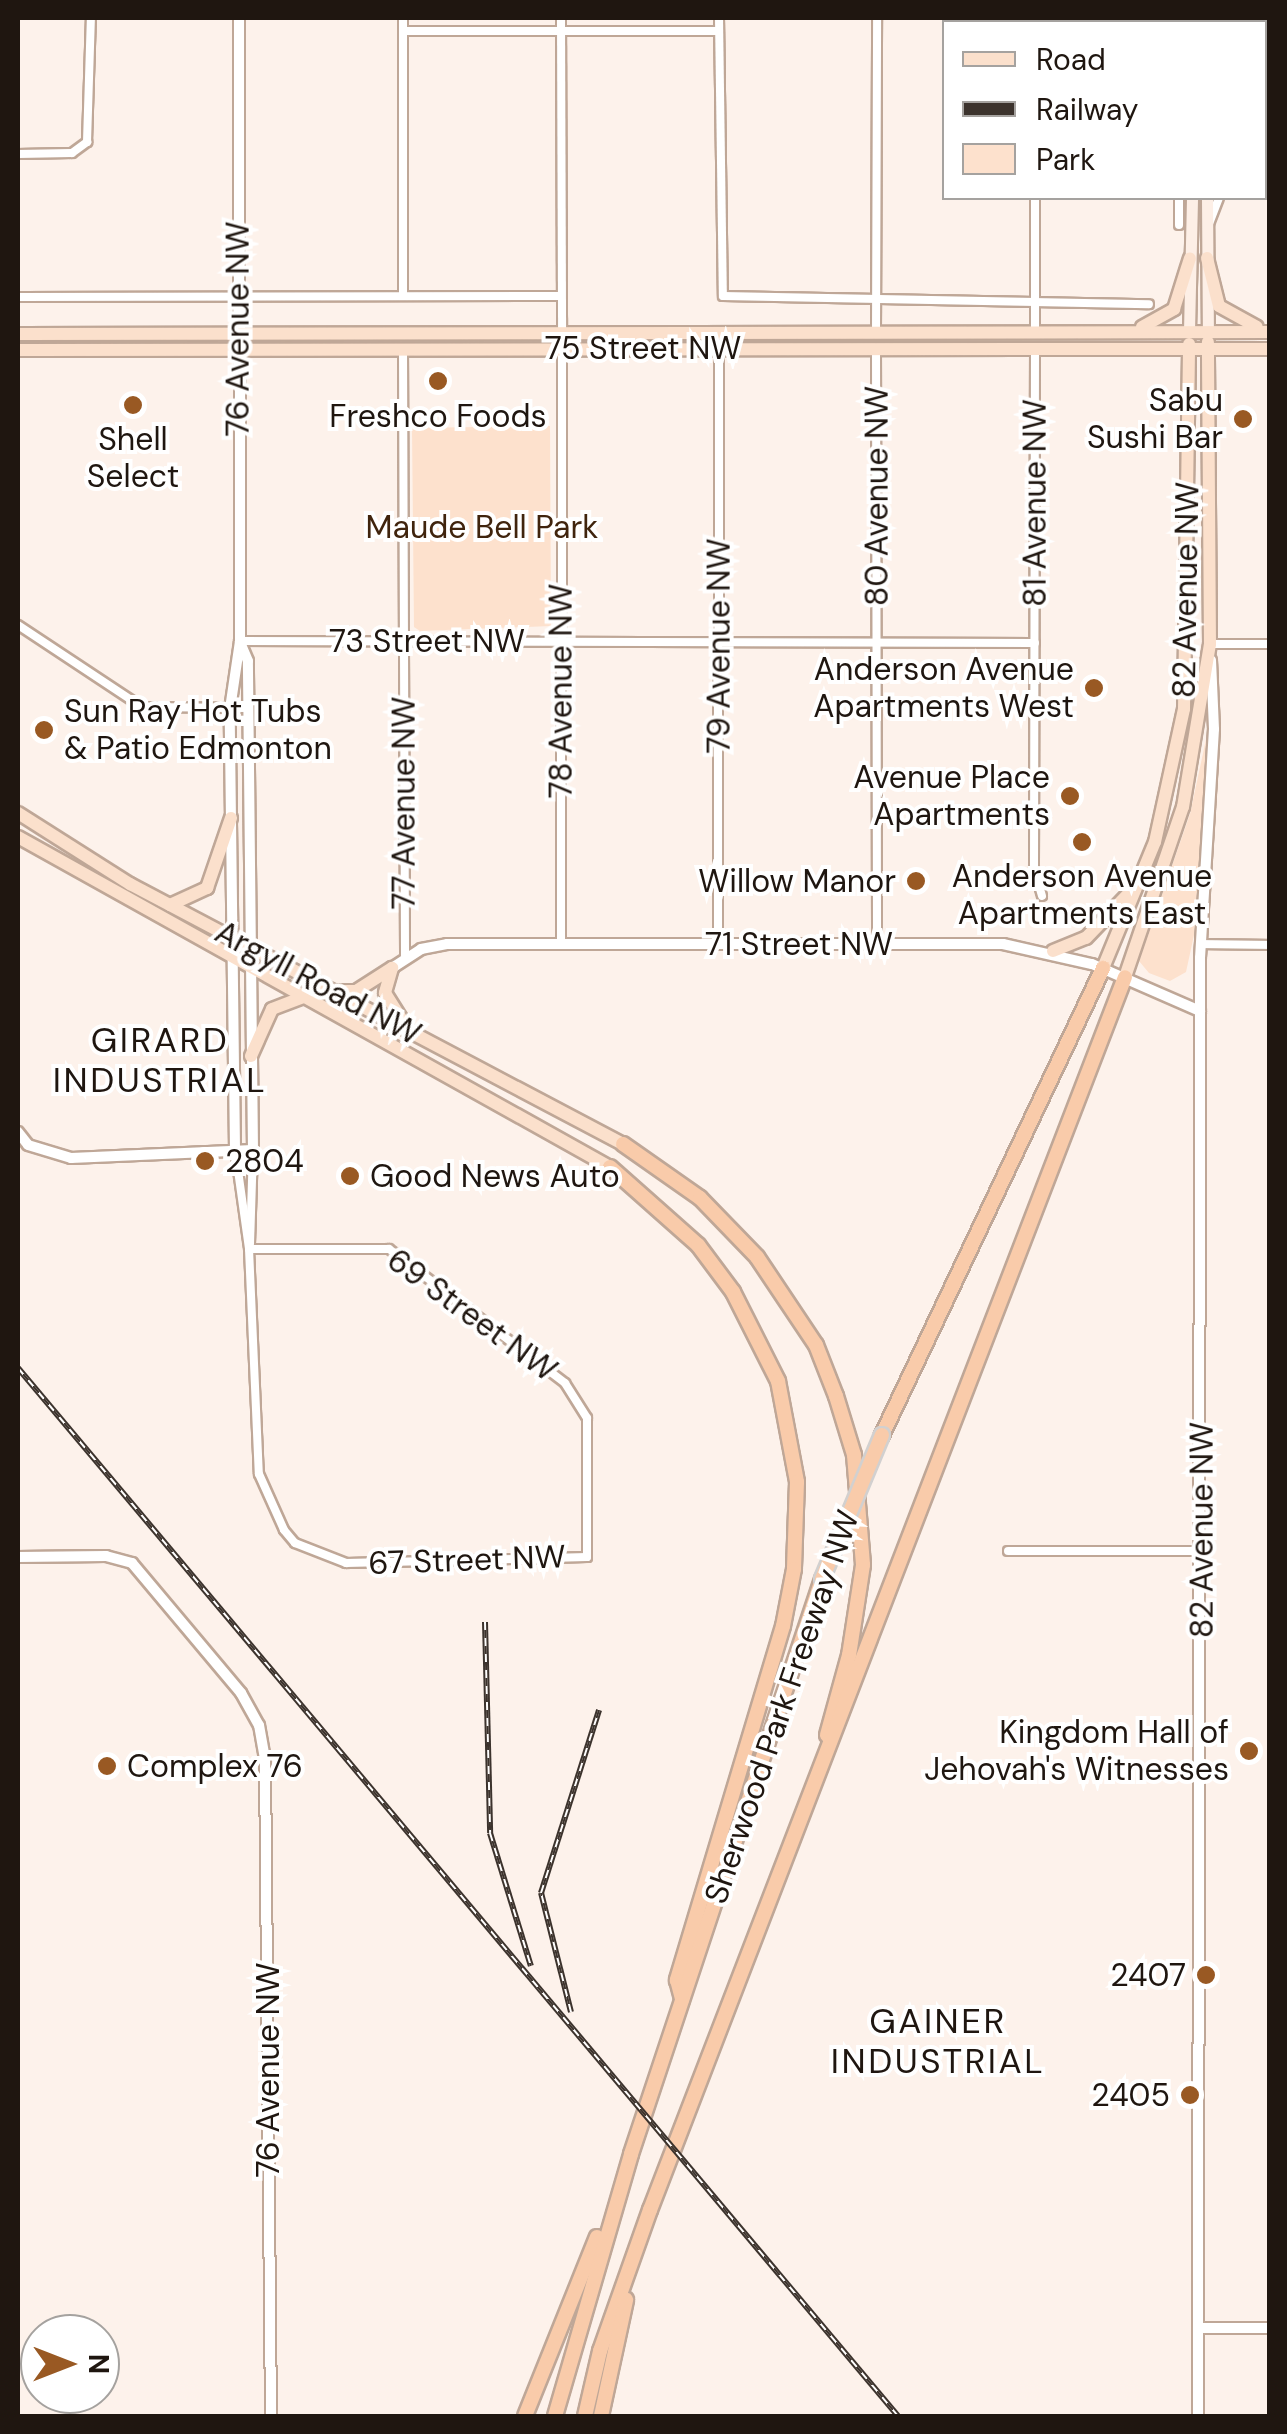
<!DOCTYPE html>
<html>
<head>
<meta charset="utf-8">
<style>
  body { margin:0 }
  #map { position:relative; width:1287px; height:2434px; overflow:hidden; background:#fdf2eb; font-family:"DM Sans",sans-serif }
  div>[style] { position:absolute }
  .green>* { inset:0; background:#fde1cd }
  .roads { filter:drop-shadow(2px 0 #bfa797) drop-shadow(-2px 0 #bfa797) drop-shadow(0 2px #bfa797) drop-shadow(0 -2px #bfa797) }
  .minor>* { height:8px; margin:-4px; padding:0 4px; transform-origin:4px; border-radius:4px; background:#fff }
  .tertiary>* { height:10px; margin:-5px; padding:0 5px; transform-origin:5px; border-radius:5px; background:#fff }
  .secondary>* { height:11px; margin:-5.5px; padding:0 5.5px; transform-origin:5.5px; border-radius:5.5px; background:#fdefe6 }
  .primary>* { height:12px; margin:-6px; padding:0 6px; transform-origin:6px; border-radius:6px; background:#fbe0cc }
  .motorway>* { height:14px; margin:-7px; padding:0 7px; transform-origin:7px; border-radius:7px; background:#f9cbaa }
  .rail>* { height:6px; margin-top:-3px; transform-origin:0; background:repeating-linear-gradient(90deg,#fff 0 8px,#3c332d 0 16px); box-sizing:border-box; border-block:2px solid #3c332d }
  .bridges { filter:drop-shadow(2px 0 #d2d0cf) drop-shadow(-2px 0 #d2d0cf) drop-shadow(0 2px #d2d0cf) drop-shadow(0 -2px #d2d0cf) }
  .motorway-bridge>* { height:14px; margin:-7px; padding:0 7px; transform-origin:7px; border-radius:7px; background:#f9cbaa }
  .dots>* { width:28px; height:28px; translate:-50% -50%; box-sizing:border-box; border:5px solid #fff; border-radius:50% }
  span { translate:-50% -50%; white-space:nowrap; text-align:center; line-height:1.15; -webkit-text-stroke:8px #fff; paint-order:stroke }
  .street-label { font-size:32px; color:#1f1610 }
  .poi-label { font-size:32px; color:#1f1610 }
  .right { translate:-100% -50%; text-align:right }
  .left { translate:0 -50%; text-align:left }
  .park-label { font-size:32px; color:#40240d }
  .neighbourhood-label { font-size:35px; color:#1f1610; letter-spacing:2.5px }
  .frame { position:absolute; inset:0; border:20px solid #1f1610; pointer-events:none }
  .legend { position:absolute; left:942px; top:20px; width:325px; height:180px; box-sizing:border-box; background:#fff; border:2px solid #a5a29f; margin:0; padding:12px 18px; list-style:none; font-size:30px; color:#1f1610 }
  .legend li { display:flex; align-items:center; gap:20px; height:50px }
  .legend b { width:50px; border:2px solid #a5a29f }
  .north { position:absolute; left:20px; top:2314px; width:100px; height:100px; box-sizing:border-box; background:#fff; border:2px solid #a5a29f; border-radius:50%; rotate:90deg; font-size:28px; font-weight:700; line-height:40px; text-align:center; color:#1f1610 }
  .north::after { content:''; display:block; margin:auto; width:35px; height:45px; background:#995923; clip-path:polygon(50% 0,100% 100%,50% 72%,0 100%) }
</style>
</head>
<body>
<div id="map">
  <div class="green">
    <div style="clip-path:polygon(550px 426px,551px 626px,420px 631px,414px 627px,412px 428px)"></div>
    <div style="clip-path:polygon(1208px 730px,1194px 935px,1186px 972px,1170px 981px,1149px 973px,1139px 961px,1190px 814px)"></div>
  </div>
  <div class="roads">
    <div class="minor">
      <div style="left:403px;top:18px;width:278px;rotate:90deg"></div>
      <div style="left:561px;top:18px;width:317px;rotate:89.8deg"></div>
      <div style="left:719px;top:18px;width:278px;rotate:89.2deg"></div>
      <div style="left:723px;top:296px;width:426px;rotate:1.1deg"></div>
      <div style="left:1034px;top:18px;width:4px;rotate:90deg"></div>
      <div style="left:1219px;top:18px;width:4px;rotate:90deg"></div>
      <div style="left:1179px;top:22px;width:4px;rotate:-90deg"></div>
      <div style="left:403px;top:31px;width:316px"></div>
      <div style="left:18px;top:154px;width:54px;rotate:-1.1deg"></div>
      <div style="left:72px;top:153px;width:19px;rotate:-36deg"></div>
      <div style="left:87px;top:142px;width:124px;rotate:-88.2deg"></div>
      <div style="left:1035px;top:198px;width:133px;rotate:90deg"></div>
      <div style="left:1179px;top:225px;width:27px;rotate:-90deg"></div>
      <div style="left:1207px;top:229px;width:33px;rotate:-69deg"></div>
      <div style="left:18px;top:297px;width:543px;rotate:-0.11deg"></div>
      <div style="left:876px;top:332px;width:314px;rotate:-89.8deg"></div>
      <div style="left:403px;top:348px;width:610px;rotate:89.81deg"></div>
      <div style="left:1035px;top:348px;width:520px;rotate:90.11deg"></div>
      <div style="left:1034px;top:868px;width:29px;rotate:74deg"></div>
      <div style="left:876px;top:349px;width:595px;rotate:89.9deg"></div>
      <div style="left:18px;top:625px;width:149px;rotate:33.5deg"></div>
      <div style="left:142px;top:707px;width:106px;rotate:0.5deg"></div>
      <div style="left:240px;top:641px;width:795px;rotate:0.14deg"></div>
      <div style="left:1210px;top:644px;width:60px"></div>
      <div style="left:561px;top:944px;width:595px;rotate:-89.9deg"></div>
      <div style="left:718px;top:944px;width:596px;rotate:-89.9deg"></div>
      <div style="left:1201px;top:944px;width:69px;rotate:0.8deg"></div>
      <div style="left:235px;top:1149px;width:101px;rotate:82deg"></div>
      <div style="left:249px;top:1249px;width:225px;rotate:87.5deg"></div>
      <div style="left:259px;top:1474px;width:61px;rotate:65.9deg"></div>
      <div style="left:284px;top:1530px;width:17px;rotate:50deg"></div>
      <div style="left:295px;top:1543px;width:55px;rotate:21.4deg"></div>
      <div style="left:346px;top:1563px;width:241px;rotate:-1.4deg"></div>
      <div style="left:587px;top:1557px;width:139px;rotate:-90deg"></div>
      <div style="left:587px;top:1418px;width:41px;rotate:-122.2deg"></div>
      <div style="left:565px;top:1383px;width:221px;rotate:-142.7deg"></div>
      <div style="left:389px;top:1249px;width:140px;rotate:180deg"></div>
      <div style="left:250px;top:1244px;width:94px;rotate:-88.2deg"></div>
      <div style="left:1008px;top:1551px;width:194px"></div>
    </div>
    <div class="tertiary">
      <div style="left:392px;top:968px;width:35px;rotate:-33deg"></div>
      <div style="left:421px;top:949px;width:26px;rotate:-11deg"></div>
      <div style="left:447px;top:944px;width:556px"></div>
      <div style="left:1003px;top:944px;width:91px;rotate:12.7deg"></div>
      <div style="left:1092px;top:964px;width:118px;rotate:23.5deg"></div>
      <div style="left:18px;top:1132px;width:16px;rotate:52deg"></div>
      <div style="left:28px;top:1145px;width:45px;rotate:16.8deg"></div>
      <div style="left:71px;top:1158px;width:182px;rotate:-2.5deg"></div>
      <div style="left:253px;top:1150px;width:489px;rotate:-90.6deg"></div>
      <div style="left:248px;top:661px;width:21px;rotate:-113deg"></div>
      <div style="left:235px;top:1149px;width:440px;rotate:-90.7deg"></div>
      <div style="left:230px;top:709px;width:69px;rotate:-81.6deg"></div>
      <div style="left:240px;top:641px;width:623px;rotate:-90.09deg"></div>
      <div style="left:18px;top:1557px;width:88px;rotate:-0.7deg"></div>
      <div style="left:106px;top:1556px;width:27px;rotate:15deg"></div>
      <div style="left:132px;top:1563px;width:170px;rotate:50deg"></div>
      <div style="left:241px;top:1693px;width:37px;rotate:61deg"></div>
      <div style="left:259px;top:1725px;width:35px;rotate:80deg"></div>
      <div style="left:265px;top:1759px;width:657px;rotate:89.48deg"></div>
      <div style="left:1198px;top:2328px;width:72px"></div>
      <div style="left:1198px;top:2416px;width:1458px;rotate:-89.92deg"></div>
      <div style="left:1200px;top:958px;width:229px;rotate:-86.5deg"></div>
      <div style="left:1214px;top:729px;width:69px;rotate:-92.5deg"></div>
    </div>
    <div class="secondary">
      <div style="left:1204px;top:18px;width:4px;rotate:90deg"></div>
      <div style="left:1193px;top:22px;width:4px;rotate:-76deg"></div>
      <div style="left:1207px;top:198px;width:134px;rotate:89.6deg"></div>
      <div style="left:1189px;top:331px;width:133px;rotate:-88.7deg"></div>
    </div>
    <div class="primary">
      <div style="left:1207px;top:258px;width:49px;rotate:76deg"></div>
      <div style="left:1219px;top:306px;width:43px;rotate:28.9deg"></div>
      <div style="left:1142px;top:327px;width:37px;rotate:-29deg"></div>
      <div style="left:1174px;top:309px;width:53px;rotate:-72.6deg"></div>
      <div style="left:18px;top:334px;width:1252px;rotate:-0.09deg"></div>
      <div style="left:18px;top:350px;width:1252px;rotate:-0.05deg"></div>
      <div style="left:18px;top:813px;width:133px;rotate:32.4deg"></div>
      <div style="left:130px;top:884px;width:557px;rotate:27.81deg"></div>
      <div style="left:18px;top:837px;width:678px;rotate:29.14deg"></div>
      <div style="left:170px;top:905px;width:41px;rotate:-24.7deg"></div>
      <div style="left:207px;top:888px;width:74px;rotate:-71.1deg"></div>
      <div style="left:1053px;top:951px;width:35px;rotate:-22deg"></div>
      <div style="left:1086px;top:938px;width:68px;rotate:-46.2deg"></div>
      <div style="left:392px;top:968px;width:26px;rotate:106deg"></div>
      <div style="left:385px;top:993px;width:41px;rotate:57.8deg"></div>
      <div style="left:1103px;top:968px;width:136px;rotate:-67.6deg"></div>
      <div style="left:1155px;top:842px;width:136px;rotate:-77.7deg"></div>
      <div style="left:1184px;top:709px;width:365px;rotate:-89.2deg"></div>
      <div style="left:1125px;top:977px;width:180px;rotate:-71.2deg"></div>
      <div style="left:1183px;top:807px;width:165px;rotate:-80.6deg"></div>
      <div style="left:1210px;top:644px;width:302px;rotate:-90.4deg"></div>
      <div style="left:336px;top:991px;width:20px"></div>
      <div style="left:356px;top:991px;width:43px;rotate:-32.6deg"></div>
      <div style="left:251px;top:1056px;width:51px;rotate:-65.9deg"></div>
      <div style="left:272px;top:1009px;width:34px;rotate:-21deg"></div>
    </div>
    <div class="motorway">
      <div style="left:623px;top:1144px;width:94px;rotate:35deg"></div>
      <div style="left:700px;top:1198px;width:82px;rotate:46deg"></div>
      <div style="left:757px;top:1257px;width:106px;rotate:56.2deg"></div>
      <div style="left:816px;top:1345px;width:55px;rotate:68.6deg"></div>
      <div style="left:836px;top:1396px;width:62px;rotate:73deg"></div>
      <div style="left:854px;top:1455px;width:110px;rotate:85.3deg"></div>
      <div style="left:863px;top:1565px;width:91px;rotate:98.8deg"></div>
      <div style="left:849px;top:1655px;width:83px;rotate:105.4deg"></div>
      <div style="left:610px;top:1167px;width:118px;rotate:41.6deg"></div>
      <div style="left:698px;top:1245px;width:59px;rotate:53.3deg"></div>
      <div style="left:733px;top:1292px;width:100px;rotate:63.2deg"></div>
      <div style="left:778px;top:1381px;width:103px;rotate:79.3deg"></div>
      <div style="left:797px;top:1482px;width:87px;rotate:92deg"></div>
      <div style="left:794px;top:1569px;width:58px;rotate:100.9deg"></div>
      <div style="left:783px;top:1626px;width:370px;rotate:106.7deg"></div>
      <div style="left:677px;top:1980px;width:20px;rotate:75deg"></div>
      <div style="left:882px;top:1435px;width:517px;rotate:-64.67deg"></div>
      <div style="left:525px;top:2416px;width:193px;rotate:-68.1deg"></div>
      <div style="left:555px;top:2416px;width:273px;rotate:-73.8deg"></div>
      <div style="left:631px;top:2154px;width:606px;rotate:-71.62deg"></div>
      <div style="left:585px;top:2416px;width:67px;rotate:-77deg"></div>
      <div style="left:600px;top:2351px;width:150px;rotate:-70.5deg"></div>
      <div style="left:650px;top:2210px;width:1321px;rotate:-68.93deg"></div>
      <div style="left:601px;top:2416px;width:119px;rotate:-77.8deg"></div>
    </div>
  </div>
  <div class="rail">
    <div style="left:18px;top:1368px;width:1368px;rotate:49.98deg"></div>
    <div style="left:485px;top:1622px;width:211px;rotate:88.6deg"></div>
    <div style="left:490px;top:1833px;width:139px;rotate:72.9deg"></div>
    <div style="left:571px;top:2012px;width:123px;rotate:-104.1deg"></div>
    <div style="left:541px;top:1893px;width:192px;rotate:-72.4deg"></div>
  </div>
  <div class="bridges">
    <div class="motorway-bridge">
      <div style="left:822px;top:1579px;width:156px;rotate:-67.4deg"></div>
    </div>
  </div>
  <div class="dots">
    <div style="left:438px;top:381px;background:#995923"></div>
    <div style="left:133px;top:405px;background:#995923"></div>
    <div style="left:1243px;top:419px;background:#995923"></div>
    <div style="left:1094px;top:688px;background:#995923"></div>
    <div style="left:44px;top:730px;background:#995923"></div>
    <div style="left:1070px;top:796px;background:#995923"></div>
    <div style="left:1082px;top:842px;background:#995923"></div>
    <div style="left:916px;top:881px;background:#995923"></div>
    <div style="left:205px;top:1161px;background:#995923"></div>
    <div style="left:350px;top:1176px;background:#995923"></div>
    <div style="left:1249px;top:1751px;background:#995923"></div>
    <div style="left:107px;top:1766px;background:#995923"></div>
    <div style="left:1206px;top:1975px;background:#995923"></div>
    <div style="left:1190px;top:2095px;background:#995923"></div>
  </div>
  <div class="street-label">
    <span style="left:238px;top:329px;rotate:-90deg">76 Avenue NW</span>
    <span style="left:643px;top:348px">75 Street NW</span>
    <span style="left:877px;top:496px;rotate:-90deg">80 Avenue NW</span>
    <span style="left:1035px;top:503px;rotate:-90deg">81 Avenue NW</span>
    <span style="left:1186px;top:590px;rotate:-89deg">82 Avenue NW</span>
    <span style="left:427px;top:641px">73 Street NW</span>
    <span style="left:719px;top:646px;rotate:-90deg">79 Avenue NW</span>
    <span style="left:561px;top:691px;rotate:-90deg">78 Avenue NW</span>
    <span style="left:404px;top:803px;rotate:-90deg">77 Avenue NW</span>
    <span style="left:799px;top:944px">71 Street NW</span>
    <span style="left:318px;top:983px;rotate:28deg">Argyll Road NW</span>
    <span style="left:472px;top:1315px;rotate:36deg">69 Street NW</span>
    <span style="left:1202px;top:1530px;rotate:-90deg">82 Avenue NW</span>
    <span style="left:467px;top:1560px;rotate:-2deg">67 Street NW</span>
    <span style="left:782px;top:1707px;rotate:-71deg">Sherwood Park Freeway NW</span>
    <span style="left:268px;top:2070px;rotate:-90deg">76 Avenue NW</span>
  </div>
  <div class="poi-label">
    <span class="right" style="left:1223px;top:419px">Sabu<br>Sushi Bar</span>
    <span style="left:438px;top:416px">Freshco Foods</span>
    <span style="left:133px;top:458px">Shell<br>Select</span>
    <span class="right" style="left:1074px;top:688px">Anderson Avenue<br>Apartments West</span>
    <span class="left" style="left:64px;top:730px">Sun Ray Hot Tubs<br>&amp; Patio Edmonton</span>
    <span class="right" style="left:1050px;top:796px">Avenue Place<br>Apartments</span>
    <span style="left:1082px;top:895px">Anderson Avenue<br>Apartments East</span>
    <span class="right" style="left:896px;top:881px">Willow Manor</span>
    <span class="left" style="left:225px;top:1161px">2804</span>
    <span class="left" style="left:370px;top:1176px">Good News Auto</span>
    <span class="right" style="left:1229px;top:1751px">Kingdom Hall of<br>Jehovah's Witnesses</span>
    <span class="left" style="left:127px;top:1766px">Complex 76</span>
    <span class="right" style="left:1186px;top:1975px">2407</span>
    <span class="right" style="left:1170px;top:2095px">2405</span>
  </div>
  <div class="park-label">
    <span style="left:482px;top:527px">Maude Bell Park</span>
  </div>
  <div class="neighbourhood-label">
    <span style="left:160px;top:1060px">GIRARD<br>INDUSTRIAL</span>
    <span style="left:938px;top:2041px">GAINER<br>INDUSTRIAL</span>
  </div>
  <div class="frame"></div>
  <ul class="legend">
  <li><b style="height:12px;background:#fbe0cc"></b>Road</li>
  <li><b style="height:12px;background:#3c332d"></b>Railway</li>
  <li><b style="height:28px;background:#fde1cd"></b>Park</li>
  </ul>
  <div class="north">N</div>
</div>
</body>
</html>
